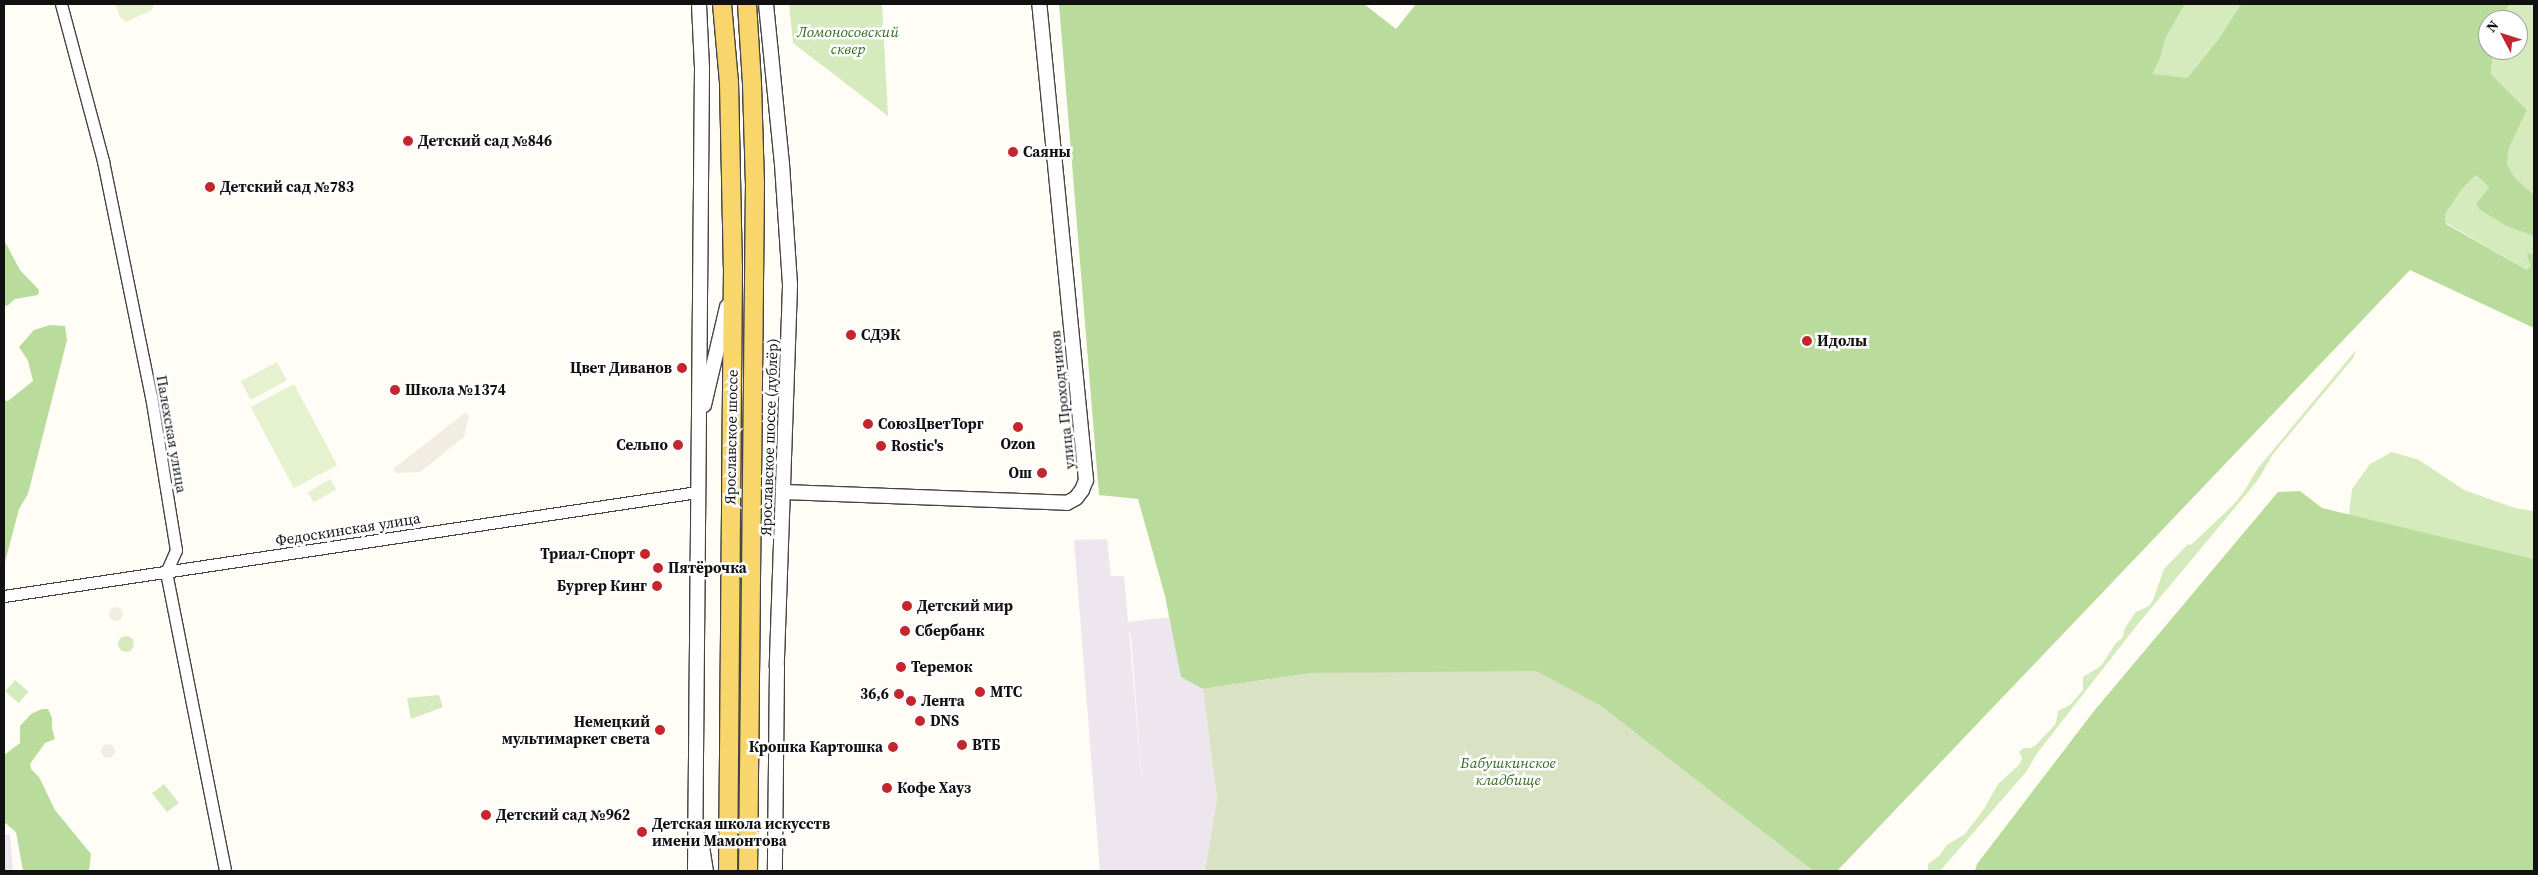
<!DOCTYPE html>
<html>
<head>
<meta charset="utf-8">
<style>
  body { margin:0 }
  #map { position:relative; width:2538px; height:875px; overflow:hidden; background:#fffdf5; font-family:"Source Serif 4",serif }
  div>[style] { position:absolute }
  .industrial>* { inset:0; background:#eee6ef }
  .green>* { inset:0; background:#d5ebbd; transform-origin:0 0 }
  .round { border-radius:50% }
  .forest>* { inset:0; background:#b9dc9c }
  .cemetery>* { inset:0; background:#d9e3c4 }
  .pitch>* { inset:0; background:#e6f2cf; transform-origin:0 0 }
  .plaza>* { inset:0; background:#f1ede2 }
  .roads { filter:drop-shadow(1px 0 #444) drop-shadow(-1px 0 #444) drop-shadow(0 1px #444) drop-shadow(0 -1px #444) }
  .minor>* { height:11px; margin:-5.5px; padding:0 5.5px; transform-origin:5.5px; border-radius:5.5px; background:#fff }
  .tertiary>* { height:14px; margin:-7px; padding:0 7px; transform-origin:7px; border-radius:7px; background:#fff }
  .primary>* { height:18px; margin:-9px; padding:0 9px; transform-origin:9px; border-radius:9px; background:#f9d66b }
  .dots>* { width:14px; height:14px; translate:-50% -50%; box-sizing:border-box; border:2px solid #fff; border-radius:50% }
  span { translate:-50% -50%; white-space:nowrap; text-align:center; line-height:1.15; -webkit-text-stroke:5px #fff; paint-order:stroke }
  .park-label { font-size:15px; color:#2f6b1f; font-style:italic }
  .poi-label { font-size:15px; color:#111; font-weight:700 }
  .left { translate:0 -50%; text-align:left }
  .right { translate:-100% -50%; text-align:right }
  .street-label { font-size:15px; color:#111 }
  .frame { position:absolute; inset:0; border:5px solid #111; pointer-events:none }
  .north { position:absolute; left:2478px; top:10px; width:50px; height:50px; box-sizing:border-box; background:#fff; border:1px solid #a0a0a0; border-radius:50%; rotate:310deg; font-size:14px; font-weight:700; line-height:20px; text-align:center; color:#111 }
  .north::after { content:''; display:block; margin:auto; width:18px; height:22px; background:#c4262e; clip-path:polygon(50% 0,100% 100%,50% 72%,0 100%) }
</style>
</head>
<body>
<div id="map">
  <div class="industrial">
    <div style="clip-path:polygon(evenodd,1107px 539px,1111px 576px,1124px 576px,1128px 622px,1170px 617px,1181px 677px,1203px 689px,1217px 799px,1205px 871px,1100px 871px,1074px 540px,1107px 539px,1129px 630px,1131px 637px,1144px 807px,1142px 782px,1129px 630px)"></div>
    <div style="clip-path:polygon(10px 834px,13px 871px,4px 871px,4px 835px)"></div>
  </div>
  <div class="green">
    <div style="clip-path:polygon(789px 4px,882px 4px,888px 116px,793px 43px)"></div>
    <div style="clip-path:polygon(2185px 4px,2241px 4px,2218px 40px,2187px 78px,2153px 75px,2160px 59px,2165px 39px)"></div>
    <div style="clip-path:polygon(2510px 4px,2534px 4px,2534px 195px,2515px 178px,2507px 164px,2509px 148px,2527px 110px,2491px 74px,2493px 50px,2518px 50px,2518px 20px,2498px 20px)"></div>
    <div style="clip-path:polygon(2476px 175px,2489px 187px,2476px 204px,2508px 227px,2534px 236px,2534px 254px,2529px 253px,2531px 267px,2527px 270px,2446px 223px,2445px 214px,2462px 189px)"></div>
    <div style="clip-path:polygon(2356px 350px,2354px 357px,2273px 454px,2258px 480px,2138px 624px,2038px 752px,2026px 772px,1940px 871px,1928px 871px,1928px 864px,1939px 856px,1947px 845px,1965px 834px,1984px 809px,1998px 784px,2019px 765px,2022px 758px,2019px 752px,2024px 748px,2031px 748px,2037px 744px,2051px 729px,2056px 723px,2058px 711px,2070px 705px,2083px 690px,2083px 677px,2101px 666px,2115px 644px,2123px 637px,2124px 630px,2132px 617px,2136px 612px,2149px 606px,2153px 600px,2164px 569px,2188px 544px,2191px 545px,2233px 505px,2243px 493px,2258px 468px)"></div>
    <div style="clip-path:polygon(2392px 452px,2419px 460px,2464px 490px,2515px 508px,2534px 511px,2534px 559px,2349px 515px,2352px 489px,2370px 464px)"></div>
    <div class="round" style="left:118px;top:636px;width:16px;height:16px"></div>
    <div style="left:15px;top:680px;width:18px;height:15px;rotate:41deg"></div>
    <div style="clip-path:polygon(439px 695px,443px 707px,411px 719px,407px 698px)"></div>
    <div style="left:164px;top:784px;width:24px;height:15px;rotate:52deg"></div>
  </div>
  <div class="forest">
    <div style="clip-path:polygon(1059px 4px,1364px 4px,1396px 29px,1416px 4px,2185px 4px,2165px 39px,2160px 59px,2153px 74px,2187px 78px,2218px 40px,2241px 4px,2510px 4px,2498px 20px,2488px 20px,2488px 50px,2493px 50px,2491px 74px,2527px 110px,2509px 148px,2507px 164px,2515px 178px,2534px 195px,2534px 236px,2508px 227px,2479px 209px,2476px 204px,2489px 187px,2476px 175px,2462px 189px,2445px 214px,2446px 224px,2527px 270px,2531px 266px,2527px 256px,2529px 253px,2534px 254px,2534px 328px,2410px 270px,1837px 871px,1813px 871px,1598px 704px,1312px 673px,1203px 689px,1181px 677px,1165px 596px,1138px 499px,1099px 495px)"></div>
    <div style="clip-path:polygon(4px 240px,20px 270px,39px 290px,38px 295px,15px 299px,7px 306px,4px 305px)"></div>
    <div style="clip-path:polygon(50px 325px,65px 326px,67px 340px,28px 494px,19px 509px,4px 566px,4px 400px,8px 401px,33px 381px,28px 361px,19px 347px,34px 330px)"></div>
    <div style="clip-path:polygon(2300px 491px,2322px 508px,2534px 559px,2534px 871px,1975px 871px,1977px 864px,2094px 711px,2278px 492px)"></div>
    <div style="clip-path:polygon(42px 709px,48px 709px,52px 718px,52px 729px,55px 739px,45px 743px,30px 764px,31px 769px,39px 777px,55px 810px,91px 854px,89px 871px,23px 871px,16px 832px,4px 822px,4px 755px,20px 743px,20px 726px,31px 714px)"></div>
  </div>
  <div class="cemetery">
    <div style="clip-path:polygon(1536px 671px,1598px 704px,1813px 871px,1205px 871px,1217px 799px,1203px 689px,1312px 673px)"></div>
  </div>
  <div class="pitch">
    <div style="clip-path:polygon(115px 4px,154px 4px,152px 10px,126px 22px,120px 17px)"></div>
    <div style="left:277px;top:362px;width:21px;height:41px;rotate:62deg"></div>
    <div style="left:294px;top:384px;width:92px;height:49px;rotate:62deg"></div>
    <div style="left:330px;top:479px;width:12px;height:26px;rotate:59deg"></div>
  </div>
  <div class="plaza">
    <div style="clip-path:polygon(466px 412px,469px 416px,464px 437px,420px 472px,396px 473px,393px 469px)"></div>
    <div class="round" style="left:109px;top:607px;width:14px;height:14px"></div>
    <div class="round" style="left:101px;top:744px;width:14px;height:14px"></div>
  </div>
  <div class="roads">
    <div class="minor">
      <div style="left:61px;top:4px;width:163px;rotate:75deg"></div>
      <div style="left:103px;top:161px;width:240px;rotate:78.5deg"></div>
      <div style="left:151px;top:396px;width:156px;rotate:80.8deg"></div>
      <div style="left:176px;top:550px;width:24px;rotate:114deg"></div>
      <div style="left:166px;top:572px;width:305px;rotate:78.8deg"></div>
      <div style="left:4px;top:596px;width:701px;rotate:-8.53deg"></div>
    </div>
    <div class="tertiary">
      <div style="left:766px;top:4px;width:161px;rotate:84.3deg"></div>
      <div style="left:782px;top:164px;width:122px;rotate:86.2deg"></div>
      <div style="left:790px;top:286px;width:381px;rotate:92deg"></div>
      <div style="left:777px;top:667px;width:204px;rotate:90.6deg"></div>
      <div style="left:704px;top:405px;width:101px;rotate:-76.8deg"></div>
      <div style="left:784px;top:492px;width:283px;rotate:2.2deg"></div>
      <div style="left:1067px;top:503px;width:10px;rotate:-29deg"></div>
      <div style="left:1076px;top:498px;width:10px;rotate:-53deg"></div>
      <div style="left:1082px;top:490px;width:11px;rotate:-68deg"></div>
      <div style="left:1086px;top:480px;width:478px;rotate:-95.6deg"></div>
      <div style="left:701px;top:840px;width:31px;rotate:81deg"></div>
      <div style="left:695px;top:871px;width:803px;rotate:-89.5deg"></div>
      <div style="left:702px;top:68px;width:64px;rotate:-92.7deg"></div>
    </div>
    <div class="primary">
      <div style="left:722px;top:4px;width:78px;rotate:84.9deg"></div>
      <div style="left:729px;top:82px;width:185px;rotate:88.8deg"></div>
      <div style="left:733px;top:267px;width:604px;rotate:90.47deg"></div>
      <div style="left:747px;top:4px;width:80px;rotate:86.4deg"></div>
      <div style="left:752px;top:84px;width:99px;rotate:88.3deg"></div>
      <div style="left:755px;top:183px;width:688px;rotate:90.58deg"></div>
    </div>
  </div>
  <div class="dots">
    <div style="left:408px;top:141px;background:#c4262e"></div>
    <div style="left:1013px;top:152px;background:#c4262e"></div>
    <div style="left:210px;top:187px;background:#c4262e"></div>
    <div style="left:851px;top:335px;background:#c4262e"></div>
    <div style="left:1807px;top:341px;background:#c4262e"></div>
    <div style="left:682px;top:368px;background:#c4262e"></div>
    <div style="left:395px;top:390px;background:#c4262e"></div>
    <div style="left:868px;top:424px;background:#c4262e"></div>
    <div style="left:1018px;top:427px;background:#c4262e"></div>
    <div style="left:678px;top:445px;background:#c4262e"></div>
    <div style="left:881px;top:446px;background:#c4262e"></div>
    <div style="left:1042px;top:473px;background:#c4262e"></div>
    <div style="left:645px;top:554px;background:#c4262e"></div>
    <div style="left:658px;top:568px;background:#c4262e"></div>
    <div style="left:657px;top:586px;background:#c4262e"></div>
    <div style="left:907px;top:606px;background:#c4262e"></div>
    <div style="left:905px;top:631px;background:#c4262e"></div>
    <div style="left:901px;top:667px;background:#c4262e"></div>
    <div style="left:980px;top:692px;background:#c4262e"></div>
    <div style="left:899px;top:694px;background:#c4262e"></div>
    <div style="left:911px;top:701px;background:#c4262e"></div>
    <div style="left:920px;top:721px;background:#c4262e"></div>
    <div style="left:660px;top:730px;background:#c4262e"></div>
    <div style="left:962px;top:745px;background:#c4262e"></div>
    <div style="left:893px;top:747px;background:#c4262e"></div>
    <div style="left:887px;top:788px;background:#c4262e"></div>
    <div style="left:486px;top:815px;background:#c4262e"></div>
    <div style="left:642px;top:832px;background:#c4262e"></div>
  </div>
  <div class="park-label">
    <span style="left:848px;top:40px">Ломоносовский<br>сквер</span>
    <span style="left:1508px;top:771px">Бабушкинское<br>кладбище</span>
  </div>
  <div class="poi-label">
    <span class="left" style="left:418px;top:141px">Детский сад №846</span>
    <span class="left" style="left:1023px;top:152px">Саяны</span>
    <span class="left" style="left:220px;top:187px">Детский сад №783</span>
    <span class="left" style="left:861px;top:335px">СДЭК</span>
    <span class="left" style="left:1817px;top:341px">Идолы</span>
    <span class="right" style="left:672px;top:368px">Цвет Диванов</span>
    <span class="left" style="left:405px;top:390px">Школа №1374</span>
    <span class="left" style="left:878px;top:424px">СоюзЦветТорг</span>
    <span style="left:1018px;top:444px">Ozon</span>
    <span class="right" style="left:668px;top:445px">Сельпо</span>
    <span class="left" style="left:891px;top:446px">Rostic's</span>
    <span class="right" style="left:1032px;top:473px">Ош</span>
    <span class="right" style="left:635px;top:554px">Триал-Спорт</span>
    <span class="left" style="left:668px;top:568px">Пятёрочка</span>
    <span class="right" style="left:647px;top:586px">Бургер Кинг</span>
    <span class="left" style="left:917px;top:606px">Детский мир</span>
    <span class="left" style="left:915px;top:631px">Сбербанк</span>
    <span class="left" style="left:911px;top:667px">Теремок</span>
    <span class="left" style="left:990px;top:692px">МТС</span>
    <span class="right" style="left:889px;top:694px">36,6</span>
    <span class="left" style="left:921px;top:701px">Лента</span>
    <span class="right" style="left:650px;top:730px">Немецкий<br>мультимаркет света</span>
    <span class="left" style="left:930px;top:721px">DNS</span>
    <span class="left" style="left:972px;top:745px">ВТБ</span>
    <span class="right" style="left:883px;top:747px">Крошка Картошка</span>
    <span class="left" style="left:897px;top:788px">Кофе Хауз</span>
    <span class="left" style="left:496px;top:815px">Детский сад №962</span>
    <span class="left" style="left:652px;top:832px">Детская школа искусств<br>имени Мамонтова</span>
  </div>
  <div class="street-label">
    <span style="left:1062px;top:400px;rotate:-96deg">улица Проходчиков</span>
    <span style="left:172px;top:434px;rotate:80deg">Палехская улица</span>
    <span style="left:731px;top:437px;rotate:-89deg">Ярославское шоссе</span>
    <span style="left:769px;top:437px;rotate:-88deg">Ярославское шоссе (дублёр)</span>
    <span style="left:348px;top:529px;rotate:-9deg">Федоскинская улица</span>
  </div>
  <div class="frame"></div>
  <div class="north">N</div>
</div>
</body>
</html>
